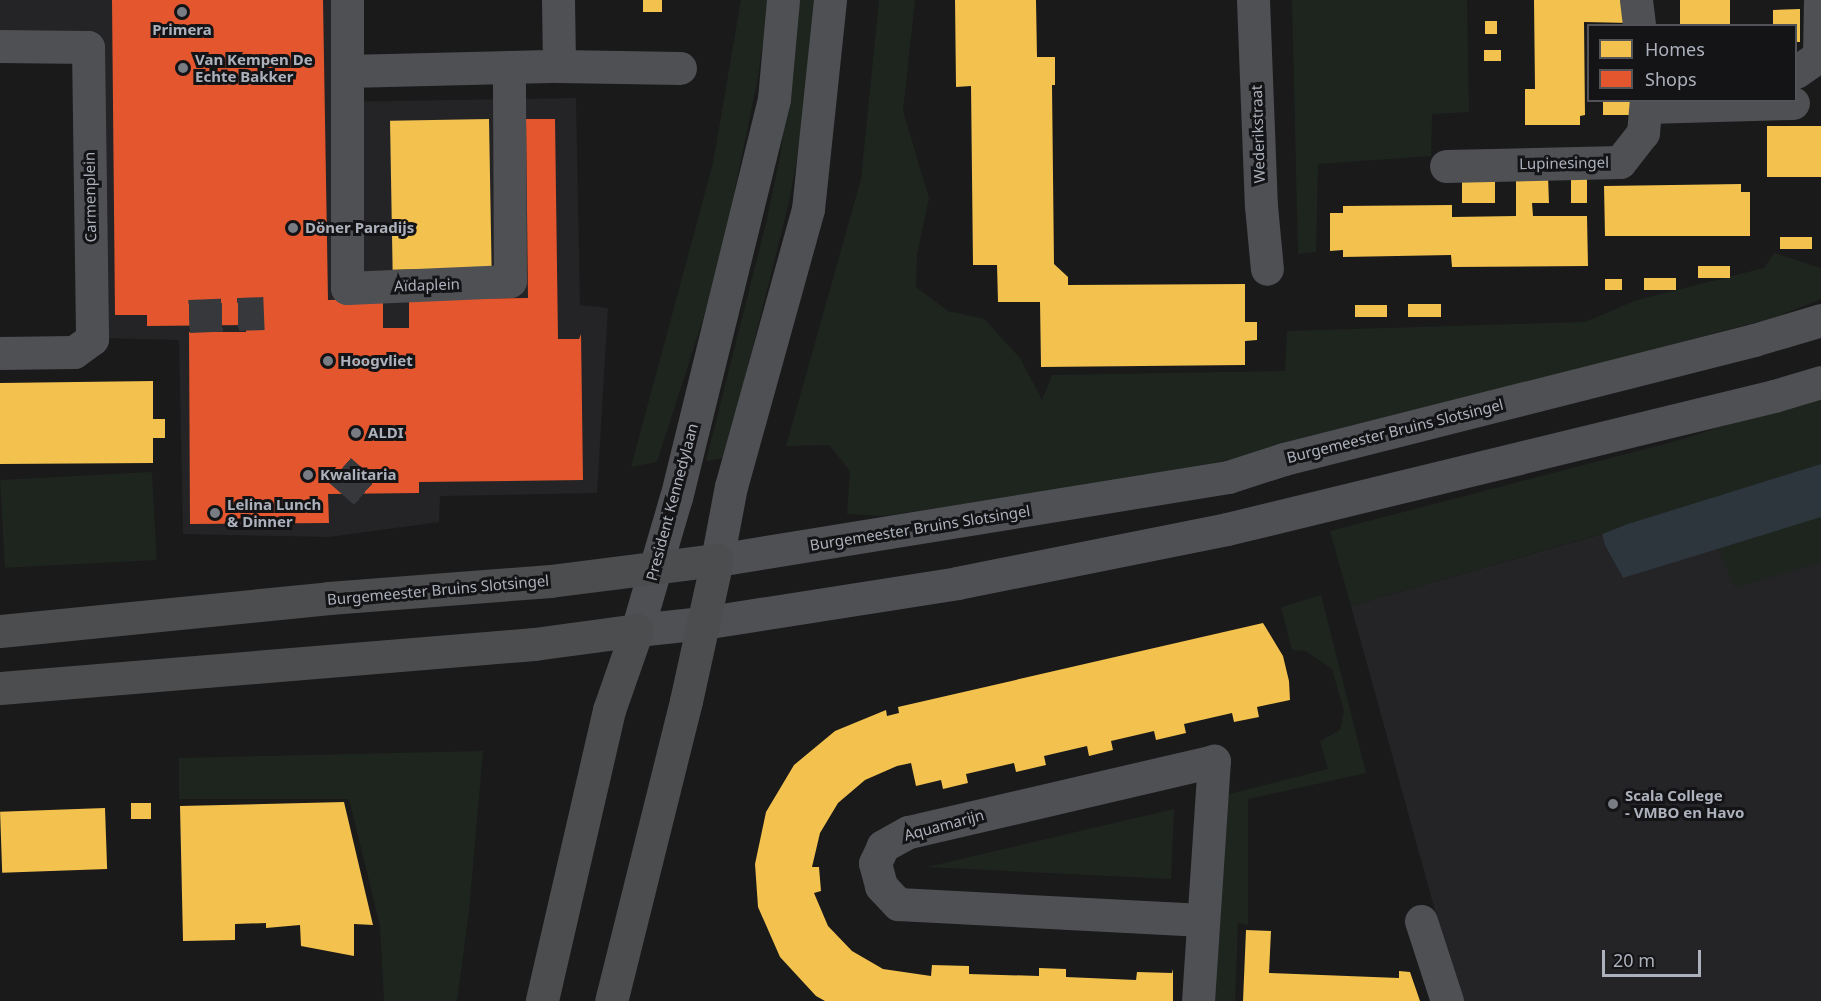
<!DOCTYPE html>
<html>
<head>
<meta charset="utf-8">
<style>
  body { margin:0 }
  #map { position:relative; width:1821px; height:1001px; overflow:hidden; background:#1a1a1b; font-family:"Noto Sans",sans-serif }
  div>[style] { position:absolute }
  .built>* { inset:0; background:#242427 }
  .green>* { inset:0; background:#1e251f; transform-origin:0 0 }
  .water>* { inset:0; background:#2d363d }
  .homes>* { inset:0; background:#f2c14e; transform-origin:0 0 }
  .shops>* { inset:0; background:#e4572e }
  .minor-tunnel>* { height:33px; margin-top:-16.5px; transform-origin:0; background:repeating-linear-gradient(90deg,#37383b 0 33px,transparent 0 49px) }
  .minor>* { height:33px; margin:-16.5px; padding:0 16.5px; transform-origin:16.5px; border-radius:16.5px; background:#4e5054 }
  .major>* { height:33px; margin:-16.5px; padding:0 16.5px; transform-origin:16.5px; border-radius:16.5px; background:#4c4d4f }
  .dots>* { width:16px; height:16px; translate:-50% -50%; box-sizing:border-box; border:3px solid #141417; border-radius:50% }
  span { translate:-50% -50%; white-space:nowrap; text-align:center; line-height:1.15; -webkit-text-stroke:6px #141417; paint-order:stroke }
  .poi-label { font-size:15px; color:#acb1bb; font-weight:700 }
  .left { translate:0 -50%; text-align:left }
  .street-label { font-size:15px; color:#acb1bb }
  .legend { position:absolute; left:1587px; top:24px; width:210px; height:78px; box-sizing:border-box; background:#141417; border:2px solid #515359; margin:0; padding:8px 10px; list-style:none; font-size:18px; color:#acb1bb }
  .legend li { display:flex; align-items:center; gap:12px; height:30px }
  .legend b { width:30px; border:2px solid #515359 }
  .scale { position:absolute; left:1602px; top:950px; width:99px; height:27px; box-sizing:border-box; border:3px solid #acb1bb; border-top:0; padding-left:8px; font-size:18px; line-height:21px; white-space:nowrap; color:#acb1bb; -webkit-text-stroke:4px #141417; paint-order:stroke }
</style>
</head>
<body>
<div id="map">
  <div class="built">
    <div style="clip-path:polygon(0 0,336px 0,337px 102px,576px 98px,580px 305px,608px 308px,597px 493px,440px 496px,439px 522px,329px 537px,183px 534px,179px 340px,101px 338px,95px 32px,0 30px)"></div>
    <div style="clip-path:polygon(1821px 516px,1821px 1001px,1460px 1001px,1351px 606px,1602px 534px,1623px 578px)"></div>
  </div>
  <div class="green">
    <div style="clip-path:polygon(741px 0,769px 0,757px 82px,718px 272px,657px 462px,631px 467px,713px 163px)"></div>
    <div style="clip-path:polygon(799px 0,819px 0,803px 129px,788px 206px,725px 458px,706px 461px,767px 219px,781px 151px)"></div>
    <div style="clip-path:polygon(879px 0,915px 0,903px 111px,929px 198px,917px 254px,916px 287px,948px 311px,984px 319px,1020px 358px,1042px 400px,1052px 375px,1285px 371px,1287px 331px,1585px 322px,1637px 300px,1764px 268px,1774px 253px,1821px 268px,1821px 299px,1773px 318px,1185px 471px,883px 516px,847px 514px,850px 471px,829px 445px,786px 446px,861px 179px)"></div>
    <div style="clip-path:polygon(1292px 0,1467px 0,1469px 112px,1432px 114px,1431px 156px,1318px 164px,1316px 252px,1298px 254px)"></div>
    <div style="clip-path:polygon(1821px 395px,1821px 464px,1611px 531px,1351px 606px,1330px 531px,1676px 441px)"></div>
    <div style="left:152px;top:472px;width:88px;height:152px;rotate:87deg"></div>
    <div style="clip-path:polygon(1821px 516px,1821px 562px,1735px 588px,1718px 549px)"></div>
    <div style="clip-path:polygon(1321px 595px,1366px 773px,1248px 799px,1248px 925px,1238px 923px,1235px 1001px,1211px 1001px,1225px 795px,1328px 769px,1320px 741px,1340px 730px,1344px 711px,1332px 669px,1306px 651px,1292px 650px,1281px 607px)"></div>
    <div style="clip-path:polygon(483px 751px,469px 911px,457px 1001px,384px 1001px,380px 926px,349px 799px,179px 799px,179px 758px)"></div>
    <div style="clip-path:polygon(1174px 809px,1171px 879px,927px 867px)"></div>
  </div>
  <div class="water">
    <div style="clip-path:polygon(1821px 464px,1821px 517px,1623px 578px,1605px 545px,1602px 534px,1628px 524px)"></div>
  </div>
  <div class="homes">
    <div style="left:643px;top:0;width:19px;height:12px"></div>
    <div style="clip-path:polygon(955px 0,1036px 0,1037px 57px,1055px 57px,1055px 85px,1052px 85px,1054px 264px,1068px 277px,1068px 285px,1245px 284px,1245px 322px,1257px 322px,1257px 340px,1245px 341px,1245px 365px,1041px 367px,1040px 302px,998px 302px,997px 265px,973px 265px,971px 86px,956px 87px)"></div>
    <div style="clip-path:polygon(1534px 0,1629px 0,1629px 23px,1584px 22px,1585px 115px,1580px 116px,1580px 125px,1525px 125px,1525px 89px,1535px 89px)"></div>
    <div style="left:1680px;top:0;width:50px;height:26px"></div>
    <div style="clip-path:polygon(1800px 9px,1800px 42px,1796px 42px,1796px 26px,1773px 26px,1773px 10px)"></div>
    <div style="left:1485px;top:21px;width:12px;height:13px"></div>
    <div style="left:1484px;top:50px;width:17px;height:11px"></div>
    <div style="left:1603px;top:100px;width:27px;height:15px"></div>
    <div style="left:489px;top:119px;width:149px;height:99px;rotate:89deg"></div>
    <div style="left:1767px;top:126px;width:54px;height:51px"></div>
    <div style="clip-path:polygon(1516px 176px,1548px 176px,1549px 203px,1532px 203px,1533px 216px,1587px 216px,1588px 266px,1452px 267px,1451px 255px,1343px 257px,1343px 250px,1330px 251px,1330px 213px,1343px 213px,1343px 206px,1452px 205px,1452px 217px,1516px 216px)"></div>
    <div style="left:1571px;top:176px;width:16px;height:27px"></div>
    <div style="left:1462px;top:177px;width:33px;height:26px"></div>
    <div style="clip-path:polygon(1741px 184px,1741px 192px,1750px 192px,1750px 236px,1605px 236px,1604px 186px)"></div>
    <div style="left:1780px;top:237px;width:32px;height:12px"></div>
    <div style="left:1698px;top:266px;width:32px;height:12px"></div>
    <div style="left:1644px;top:278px;width:32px;height:12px"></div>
    <div style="left:1605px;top:279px;width:17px;height:11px"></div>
    <div style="left:1441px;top:304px;width:13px;height:33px;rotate:90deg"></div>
    <div style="left:1355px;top:305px;width:32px;height:12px"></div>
    <div style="clip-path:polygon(153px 381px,153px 419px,165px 419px,165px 438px,153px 438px,153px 463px,0 464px,0 383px)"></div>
    <div style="clip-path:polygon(1263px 623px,1283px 656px,1289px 681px,1290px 700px,1257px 707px,1259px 717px,1234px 722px,1232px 713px,1184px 724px,1186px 733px,1156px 740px,1154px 731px,1111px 741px,1113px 750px,1089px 756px,1087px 746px,1044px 756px,1046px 765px,1016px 772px,1014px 763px,966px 774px,968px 783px,943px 789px,941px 780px,916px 786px,911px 763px,897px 766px,865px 780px,838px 803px,820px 833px,812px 867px,819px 867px,821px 891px,814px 893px,828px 926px,852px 951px,883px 969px,931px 976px,932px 965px,969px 966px,969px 974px,1039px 976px,1039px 968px,1066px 969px,1066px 977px,1136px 980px,1137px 972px,1172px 973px,1173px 969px,1173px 1001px,825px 1001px,816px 996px,780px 957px,758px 907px,755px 864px,766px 812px,794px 765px,835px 731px,886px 710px,887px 716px,899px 713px,898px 707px)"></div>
    <div style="clip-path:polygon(344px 802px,373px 925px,354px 924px,354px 956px,301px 946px,300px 925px,266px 928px,266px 923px,235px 924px,235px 940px,183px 941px,180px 806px)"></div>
    <div style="left:131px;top:803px;width:20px;height:16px"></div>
    <div style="left:105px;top:808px;width:61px;height:105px;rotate:88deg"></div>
    <div style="clip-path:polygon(1246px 930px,1271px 931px,1269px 973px,1399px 978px,1399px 971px,1410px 972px,1420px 1001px,1243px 1001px)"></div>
  </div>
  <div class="shops">
    <div style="clip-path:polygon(112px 0,323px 0,328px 300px,383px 299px,383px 328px,409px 328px,409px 299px,528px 298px,526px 119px,555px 119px,558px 339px,579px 339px,581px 334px,583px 480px,419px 482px,419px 493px,328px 494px,329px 523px,190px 524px,189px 332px,246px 332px,246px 325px,147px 326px,147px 315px,115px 315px)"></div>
  </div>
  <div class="minor-tunnel">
    <div style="left:189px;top:316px;width:75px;rotate:-2.3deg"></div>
    <div style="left:340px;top:470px;width:35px;rotate:41deg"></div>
  </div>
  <div class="minor">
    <div style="left:347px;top:0;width:288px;rotate:90deg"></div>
    <div style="left:347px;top:288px;width:163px;rotate:-2.5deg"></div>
    <div style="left:510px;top:281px;width:214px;rotate:-90.3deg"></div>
    <div style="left:558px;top:0;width:66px;rotate:89.1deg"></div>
    <div style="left:783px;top:0;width:99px;rotate:95.2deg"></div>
    <div style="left:774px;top:99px;width:410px;rotate:103.8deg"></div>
    <div style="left:676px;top:497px;width:139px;rotate:106.3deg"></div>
    <div style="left:637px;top:630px;width:66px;rotate:-6.1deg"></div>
    <div style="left:703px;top:623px;width:257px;rotate:-8.9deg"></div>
    <div style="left:957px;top:583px;width:275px;rotate:-11.3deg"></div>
    <div style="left:1227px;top:529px;width:563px;rotate:-13.67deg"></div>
    <div style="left:1774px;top:396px;width:49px;rotate:-16.6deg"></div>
    <div style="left:830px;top:0;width:210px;rotate:96deg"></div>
    <div style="left:808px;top:209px;width:288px;rotate:105.5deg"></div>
    <div style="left:731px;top:486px;width:75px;rotate:100.7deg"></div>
    <div style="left:717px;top:560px;width:518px;rotate:-9.23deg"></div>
    <div style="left:1228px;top:477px;width:59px;rotate:-17.8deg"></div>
    <div style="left:1284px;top:459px;width:485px;rotate:-14.2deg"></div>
    <div style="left:1754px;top:340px;width:70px;rotate:-16.6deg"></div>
    <div style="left:1253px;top:0;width:206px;rotate:87.8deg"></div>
    <div style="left:1261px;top:206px;width:63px;rotate:84.6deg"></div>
    <div style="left:1636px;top:0;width:26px;rotate:83deg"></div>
    <div style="left:0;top:46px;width:88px;rotate:0.7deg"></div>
    <div style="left:88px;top:47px;width:292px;rotate:89.2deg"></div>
    <div style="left:92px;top:339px;width:22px;rotate:144deg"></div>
    <div style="left:74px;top:352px;width:74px;rotate:179.2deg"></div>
    <div style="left:347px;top:71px;width:212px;rotate:-1.4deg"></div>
    <div style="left:559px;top:66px;width:121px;rotate:0.9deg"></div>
    <div style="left:1796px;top:72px;width:28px;rotate:-35deg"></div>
    <div style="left:1819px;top:56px;width:56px;rotate:-89deg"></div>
    <div style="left:1647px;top:107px;width:146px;rotate:-1.6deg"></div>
    <div style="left:1446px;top:166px;width:174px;rotate:-1.3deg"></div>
    <div style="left:1620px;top:162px;width:37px;rotate:-52deg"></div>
    <div style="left:1643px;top:133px;width:33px;rotate:-85deg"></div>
    <div style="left:1421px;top:921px;width:84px;rotate:72deg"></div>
    <div style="left:1198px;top:1001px;width:241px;rotate:-86.2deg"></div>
    <div style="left:1214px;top:761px;width:314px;rotate:166.9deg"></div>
    <div style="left:908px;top:832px;width:29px;rotate:151deg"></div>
    <div style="left:883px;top:846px;width:19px;rotate:115deg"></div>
    <div style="left:875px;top:863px;width:24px;rotate:75deg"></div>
    <div style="left:881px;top:886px;width:25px;rotate:47deg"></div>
    <div style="left:898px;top:904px;width:305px;rotate:3deg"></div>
  </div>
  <div class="major">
    <div style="left:0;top:631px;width:331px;rotate:-5.7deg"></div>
    <div style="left:329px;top:598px;width:222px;rotate:-4.4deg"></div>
    <div style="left:550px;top:581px;width:168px;rotate:-7.2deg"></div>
    <div style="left:717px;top:560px;width:144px;rotate:102.4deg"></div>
    <div style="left:686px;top:701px;width:309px;rotate:104deg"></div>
    <div style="left:0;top:688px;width:536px;rotate:-4.71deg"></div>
    <div style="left:534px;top:644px;width:104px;rotate:-7.7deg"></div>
    <div style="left:637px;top:630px;width:85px;rotate:109.3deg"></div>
    <div style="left:609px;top:710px;width:299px;rotate:103deg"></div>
  </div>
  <div class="dots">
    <div style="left:182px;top:12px;background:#797c83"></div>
    <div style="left:183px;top:68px;background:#797c83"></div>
    <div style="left:293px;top:228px;background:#797c83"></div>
    <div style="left:328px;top:361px;background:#797c83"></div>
    <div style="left:356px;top:433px;background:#797c83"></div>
    <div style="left:308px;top:475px;background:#797c83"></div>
    <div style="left:215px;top:513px;background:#797c83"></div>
    <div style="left:1613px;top:804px;background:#797c83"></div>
  </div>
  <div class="poi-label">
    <span style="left:182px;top:30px">Primera</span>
    <span class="left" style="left:195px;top:68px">Van Kempen De<br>Echte Bakker</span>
    <span class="left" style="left:305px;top:228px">Döner Paradijs</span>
    <span class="left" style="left:340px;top:361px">Hoogvliet</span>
    <span class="left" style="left:368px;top:433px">ALDI</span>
    <span class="left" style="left:320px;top:475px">Kwalitaria</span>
    <span class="left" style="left:227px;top:513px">Lelina Lunch<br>&amp; Dinner</span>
    <span class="left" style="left:1625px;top:804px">Scala College<br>- VMBO en Havo</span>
  </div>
  <div class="street-label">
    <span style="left:1258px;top:134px;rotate:-92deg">Wederikstraat</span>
    <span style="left:1564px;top:163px;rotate:-1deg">Lupinesingel</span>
    <span style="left:90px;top:197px;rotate:-91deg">Carmenplein</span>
    <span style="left:427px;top:285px;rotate:-2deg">Aïdaplein</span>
    <span style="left:1395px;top:431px;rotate:-14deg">Burgemeester Bruins Slotsingel</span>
    <span style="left:672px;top:502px;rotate:-75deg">President Kennedylaan</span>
    <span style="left:920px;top:528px;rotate:-9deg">Burgemeester Bruins Slotsingel</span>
    <span style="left:438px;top:590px;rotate:-5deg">Burgemeester Bruins Slotsingel</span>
    <span style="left:944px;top:825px;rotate:-15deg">Aquamarijn</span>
  </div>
  <ul class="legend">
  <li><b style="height:16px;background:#f2c14e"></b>Homes</li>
  <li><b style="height:16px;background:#e4572e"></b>Shops</li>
  </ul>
  <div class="scale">20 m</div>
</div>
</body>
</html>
